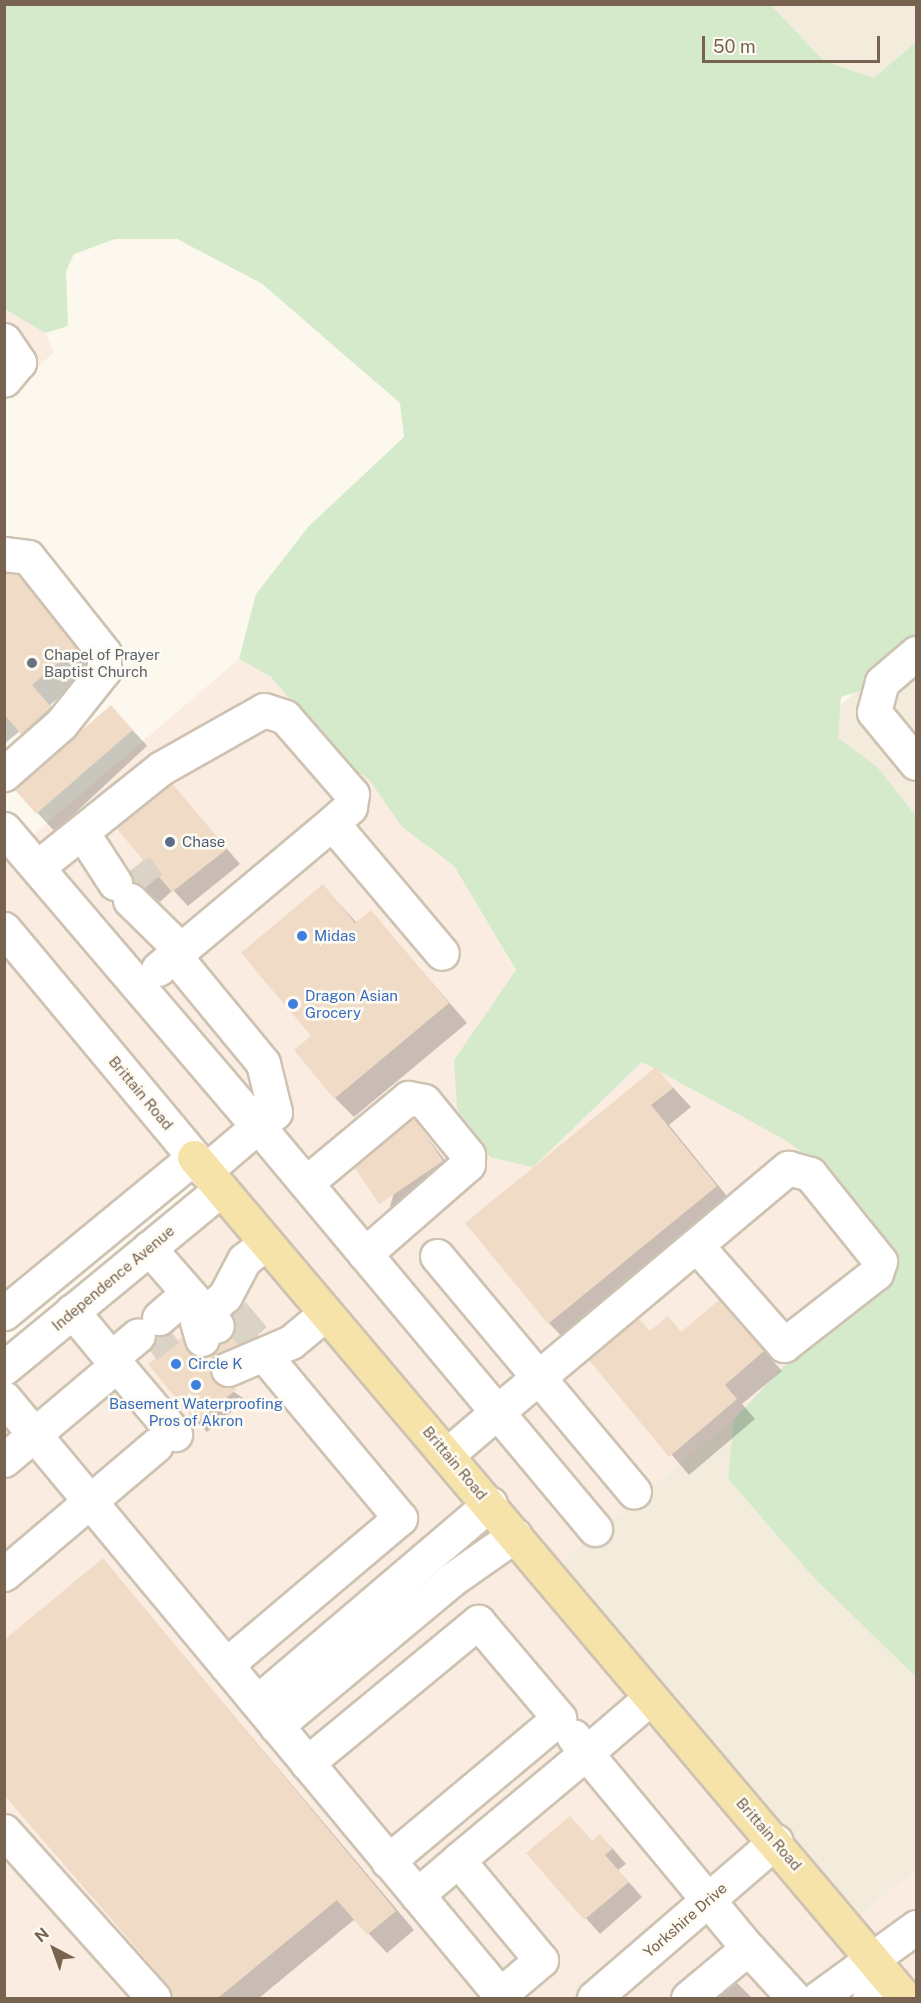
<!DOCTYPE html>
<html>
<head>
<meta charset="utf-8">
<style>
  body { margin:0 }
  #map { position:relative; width:921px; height:2003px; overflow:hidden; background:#fcf8ed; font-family:"Public Sans",sans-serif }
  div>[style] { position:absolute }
  .residential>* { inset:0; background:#f3ebdb }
  .commercial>* { inset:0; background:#fbece1 }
  .green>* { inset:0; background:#d4eacb }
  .shadow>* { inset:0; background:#0003; transform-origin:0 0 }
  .building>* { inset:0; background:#f0dcc6; transform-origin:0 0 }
  .minor-tunnel>* { height:33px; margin-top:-16.5px; transform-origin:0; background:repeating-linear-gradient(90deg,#dbd3c6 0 33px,transparent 0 49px) }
  .roads { filter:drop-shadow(2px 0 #cec2b2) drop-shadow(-2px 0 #cec2b2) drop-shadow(0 2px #cec2b2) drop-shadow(0 -2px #cec2b2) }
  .minor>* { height:33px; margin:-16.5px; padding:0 16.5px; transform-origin:16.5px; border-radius:16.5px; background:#fff }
  .major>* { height:33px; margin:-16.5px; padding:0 16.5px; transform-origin:16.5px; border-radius:16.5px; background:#f6e3aa }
  .dots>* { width:16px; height:16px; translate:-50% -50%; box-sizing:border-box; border:3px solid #fefbf3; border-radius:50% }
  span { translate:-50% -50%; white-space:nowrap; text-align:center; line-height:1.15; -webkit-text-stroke:5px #fefbf3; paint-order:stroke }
  .worship-label { font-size:15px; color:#5b616d }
  .left { translate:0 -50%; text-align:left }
  .service-label { font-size:15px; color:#4e5e75 }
  .shop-label { font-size:15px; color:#366cbe }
  .street-label { font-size:15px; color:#776350 }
  .frame { position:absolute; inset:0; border:6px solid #776350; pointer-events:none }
  .north { position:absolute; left:24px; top:1919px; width:60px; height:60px; -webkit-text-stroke:4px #fefbf3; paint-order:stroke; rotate:319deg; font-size:16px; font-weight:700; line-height:24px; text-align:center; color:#776350 }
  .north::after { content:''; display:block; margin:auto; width:21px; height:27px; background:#776350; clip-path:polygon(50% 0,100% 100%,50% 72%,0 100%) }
  .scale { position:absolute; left:702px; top:36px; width:178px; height:27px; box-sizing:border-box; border:3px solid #776350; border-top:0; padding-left:8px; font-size:18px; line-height:21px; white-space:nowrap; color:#776350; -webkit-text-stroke:4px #fefbf3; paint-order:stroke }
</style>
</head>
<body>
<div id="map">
  <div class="residential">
    <div style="clip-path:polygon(771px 5px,916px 5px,916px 42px,874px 78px,824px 61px)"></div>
    <div style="clip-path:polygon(916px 637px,916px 881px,799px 743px)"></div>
    <div style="clip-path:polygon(734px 1419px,728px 1479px,816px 1580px,916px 1677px,916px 1870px,846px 1927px,547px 1573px)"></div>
  </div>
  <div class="commercial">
    <div style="clip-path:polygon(5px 309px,45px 333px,54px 352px,5px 397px)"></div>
    <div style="clip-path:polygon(239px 659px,271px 677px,338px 756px,370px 781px,402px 827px,454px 866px,516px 971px,454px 1060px,533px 1167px,642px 1062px,785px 1140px,832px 1174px,871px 1218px,861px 1285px,821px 1332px,734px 1419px,547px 1573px,905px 1998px,5px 1998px,5px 1368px,220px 1189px,194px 1157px,5px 1313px,5px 859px)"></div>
    <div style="clip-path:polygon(916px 1870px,916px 1983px,860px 1916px)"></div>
  </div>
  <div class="green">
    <div style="clip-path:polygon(5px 5px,771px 5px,824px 61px,874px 78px,916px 42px,916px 672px,841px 697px,838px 738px,877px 767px,916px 816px,916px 1677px,816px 1580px,728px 1479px,734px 1419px,861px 1285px,871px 1218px,832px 1174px,785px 1140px,642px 1062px,533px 1167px,490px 1157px,457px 1109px,454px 1060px,516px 970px,454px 866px,402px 827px,370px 781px,338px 756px,271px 677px,239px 659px,256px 594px,309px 526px,404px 437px,400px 403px,261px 283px,177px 239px,115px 239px,74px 254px,66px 271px,68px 326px,45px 333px,5px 309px)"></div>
  </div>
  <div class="shadow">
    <div style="clip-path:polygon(4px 576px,17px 576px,34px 592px,80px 655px,37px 595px,94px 668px,50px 705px,68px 727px,41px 752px,20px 731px,4px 744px)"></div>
    <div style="left:111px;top:707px;width:53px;height:126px;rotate:47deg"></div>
    <div style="clip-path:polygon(172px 785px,240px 864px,188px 906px,173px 890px,160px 902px,135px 881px)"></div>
    <div style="clip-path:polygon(323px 886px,357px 923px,371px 912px,467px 1023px,354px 1117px,335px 1098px,313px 1036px)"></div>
    <div style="clip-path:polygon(656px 1069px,691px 1107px,669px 1125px,735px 1206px,567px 1342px,549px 1323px)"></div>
    <div style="clip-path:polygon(414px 1120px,457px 1176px,404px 1222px,390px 1207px)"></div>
    <div style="clip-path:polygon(719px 1302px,782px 1371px,742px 1404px,755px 1419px,689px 1475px,591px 1360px,651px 1332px,682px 1333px)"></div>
    <div style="clip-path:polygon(247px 1323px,267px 1346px,221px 1383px,246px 1400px,207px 1432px,197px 1422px,179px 1341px,208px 1358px)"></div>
    <div style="clip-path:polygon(103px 1560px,414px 1930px,387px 1953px,355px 1919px,259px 1998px,178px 1998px,169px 1985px)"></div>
    <div style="clip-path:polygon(570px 1818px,593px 1842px,600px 1836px,614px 1850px,626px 1864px,618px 1870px,642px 1897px,600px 1934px,528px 1853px)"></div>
    <div style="clip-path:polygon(737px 1983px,752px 1998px,718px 1998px)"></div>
  </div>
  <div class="building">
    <div style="clip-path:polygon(5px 573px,18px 575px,76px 648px,32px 685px,51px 707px,21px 734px,4px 714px)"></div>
    <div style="left:111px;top:705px;width:33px;height:128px;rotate:49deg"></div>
    <div style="clip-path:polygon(172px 783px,227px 849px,172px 892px,158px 876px,145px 888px,134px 882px,130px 871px,143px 860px,116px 828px)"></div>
    <div style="clip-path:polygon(323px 884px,355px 923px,371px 910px,449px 1003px,334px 1099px,294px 1050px,311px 1036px,241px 953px)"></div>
    <div style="clip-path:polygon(656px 1067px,673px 1088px,651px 1105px,717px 1186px,548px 1324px,465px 1223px)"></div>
    <div style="left:414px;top:1118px;width:52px;height:77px;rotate:56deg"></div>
    <div style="clip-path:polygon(719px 1300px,764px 1351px,725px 1385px,737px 1399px,669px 1457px,589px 1360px,638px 1318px,650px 1331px,668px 1316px,681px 1332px)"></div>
    <div style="clip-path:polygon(237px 1310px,258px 1336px,213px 1358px,211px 1377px,237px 1389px,196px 1423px,148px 1364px,157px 1357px,150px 1349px,156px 1336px,172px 1332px,178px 1340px,182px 1337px,189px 1353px,208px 1357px,234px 1333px,232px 1315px)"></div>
    <div style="clip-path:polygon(103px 1558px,396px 1911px,367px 1935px,337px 1900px,218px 1998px,173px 1998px,168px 1985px,4px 1795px,4px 1640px)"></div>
    <div style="clip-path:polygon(570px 1816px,592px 1841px,600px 1834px,612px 1849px,605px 1855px,629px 1882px,584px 1920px,526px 1853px)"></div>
  </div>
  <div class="minor-tunnel">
    <div style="left:136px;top:866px;width:22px;rotate:54deg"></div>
    <div style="left:233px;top:1312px;width:39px;rotate:50deg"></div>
    <div style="left:147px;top:1347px;width:28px;rotate:-39deg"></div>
  </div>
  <div class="roads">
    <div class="minor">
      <div style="left:4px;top:340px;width:27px;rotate:56deg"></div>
      <div style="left:19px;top:362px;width:23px;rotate:130deg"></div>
      <div style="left:4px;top:554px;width:24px;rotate:7deg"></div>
      <div style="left:28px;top:557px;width:122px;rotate:51.6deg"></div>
      <div style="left:104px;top:653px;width:17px;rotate:90deg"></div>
      <div style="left:104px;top:670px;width:69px;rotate:128.5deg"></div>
      <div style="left:61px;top:724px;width:76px;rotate:138.7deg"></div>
      <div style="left:916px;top:653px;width:45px;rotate:139.5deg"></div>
      <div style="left:882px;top:682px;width:31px;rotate:105deg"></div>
      <div style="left:874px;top:712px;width:66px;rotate:50.5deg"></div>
      <div style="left:4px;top:829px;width:391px;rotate:49.5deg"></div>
      <div style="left:258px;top:1126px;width:22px;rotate:-39deg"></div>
      <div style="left:275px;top:1112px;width:50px;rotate:-103.8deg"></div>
      <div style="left:263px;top:1063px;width:140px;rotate:-129.5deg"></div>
      <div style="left:82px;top:832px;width:61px;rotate:57.1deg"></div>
      <div style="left:40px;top:865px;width:155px;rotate:-38.7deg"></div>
      <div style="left:161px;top:768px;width:118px;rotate:-29.4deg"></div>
      <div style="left:264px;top:710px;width:22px;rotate:18deg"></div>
      <div style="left:285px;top:717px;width:102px;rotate:49deg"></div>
      <div style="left:352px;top:794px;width:13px;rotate:99deg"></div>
      <div style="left:350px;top:807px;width:24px;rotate:138deg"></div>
      <div style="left:130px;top:900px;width:71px;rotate:44.4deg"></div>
      <div style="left:4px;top:929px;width:297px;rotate:50.2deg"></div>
      <div style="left:194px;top:1157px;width:246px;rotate:140.6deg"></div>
      <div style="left:158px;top:969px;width:227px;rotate:-40deg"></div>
      <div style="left:332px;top:823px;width:170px;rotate:49.8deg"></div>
      <div style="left:205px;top:1171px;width:70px;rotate:-40.3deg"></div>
      <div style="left:258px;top:1126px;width:373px;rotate:50.1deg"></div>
      <div style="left:497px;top:1412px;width:65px;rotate:139.4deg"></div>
      <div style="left:306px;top:1183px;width:133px;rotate:-39.8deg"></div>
      <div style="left:408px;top:1098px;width:16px;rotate:11deg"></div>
      <div style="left:424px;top:1101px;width:70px;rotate:50.8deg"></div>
      <div style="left:468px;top:1155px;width:9px;rotate:90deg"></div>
      <div style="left:468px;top:1164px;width:137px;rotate:138.9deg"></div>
      <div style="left:149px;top:1248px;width:103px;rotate:48.9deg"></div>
      <div style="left:437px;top:1256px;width:307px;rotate:50.1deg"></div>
      <div style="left:72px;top:1311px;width:61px;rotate:50.3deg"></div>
      <div style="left:111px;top:1358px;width:35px;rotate:-40deg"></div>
      <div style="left:159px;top:1318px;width:38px;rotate:-41deg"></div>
      <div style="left:202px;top:1339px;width:19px;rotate:-106deg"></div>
      <div style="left:197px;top:1321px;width:38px;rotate:-42deg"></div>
      <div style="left:225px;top:1296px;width:41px;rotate:-62.2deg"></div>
      <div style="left:244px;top:1260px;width:28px;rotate:-38deg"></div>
      <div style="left:4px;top:1368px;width:281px;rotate:-39.5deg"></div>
      <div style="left:228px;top:1369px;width:69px;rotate:-23.2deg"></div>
      <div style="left:291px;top:1342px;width:45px;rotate:-39.6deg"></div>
      <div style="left:121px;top:1370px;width:84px;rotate:49.8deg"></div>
      <div style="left:4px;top:1398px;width:780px;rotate:50.25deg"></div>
      <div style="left:4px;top:1460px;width:148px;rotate:-40.1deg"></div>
      <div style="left:595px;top:1529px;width:153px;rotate:-129.9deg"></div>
      <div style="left:497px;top:1412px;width:380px;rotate:-40deg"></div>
      <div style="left:788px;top:1168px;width:23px;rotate:15deg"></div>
      <div style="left:810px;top:1174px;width:112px;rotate:51.2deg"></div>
      <div style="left:880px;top:1261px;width:13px;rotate:108deg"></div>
      <div style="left:876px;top:1273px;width:117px;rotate:142deg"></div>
      <div style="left:784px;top:1345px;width:133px;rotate:-131.3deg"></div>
      <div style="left:4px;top:1574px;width:199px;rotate:-40.3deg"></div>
      <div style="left:226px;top:1665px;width:228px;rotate:-40.2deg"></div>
      <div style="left:400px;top:1518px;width:212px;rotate:-129.8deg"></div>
      <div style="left:650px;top:1698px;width:84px;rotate:139.3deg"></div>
      <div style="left:586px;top:1753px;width:254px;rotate:50.3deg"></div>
      <div style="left:748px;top:1948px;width:78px;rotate:140.2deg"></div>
      <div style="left:257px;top:1702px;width:306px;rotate:-40.4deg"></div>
      <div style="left:276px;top:1726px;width:228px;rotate:-39.8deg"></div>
      <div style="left:451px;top:1580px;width:78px;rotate:-35.1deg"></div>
      <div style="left:307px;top:1763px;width:222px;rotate:-39.5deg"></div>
      <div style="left:478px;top:1622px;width:126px;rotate:49.8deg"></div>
      <div style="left:559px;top:1718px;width:223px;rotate:140.1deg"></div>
      <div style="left:4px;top:1831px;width:224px;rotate:48.1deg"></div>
      <div style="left:417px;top:1895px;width:54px;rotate:-40.5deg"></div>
      <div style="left:748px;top:1948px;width:68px;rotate:47.4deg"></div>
      <div style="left:496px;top:1998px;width:59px;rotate:-40.2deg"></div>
      <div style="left:541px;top:1960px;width:130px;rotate:-129.7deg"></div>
      <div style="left:458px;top:1860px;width:167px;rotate:-39.9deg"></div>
      <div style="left:586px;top:1753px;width:21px;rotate:-127deg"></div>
      <div style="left:594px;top:1998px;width:240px;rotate:-40.8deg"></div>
      <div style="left:818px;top:1998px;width:121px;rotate:-35.9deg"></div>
      <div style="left:869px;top:1998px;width:27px;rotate:-36deg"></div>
    </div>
    <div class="major">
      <div style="left:194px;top:1157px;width:1101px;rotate:49.79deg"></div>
    </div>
  </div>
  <div class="dots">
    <div style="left:32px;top:663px;background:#6b7280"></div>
    <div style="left:170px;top:842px;background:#5c6f8a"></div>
    <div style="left:302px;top:936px;background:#3f7fe0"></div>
    <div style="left:293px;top:1004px;background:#3f7fe0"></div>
    <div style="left:176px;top:1364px;background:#3f7fe0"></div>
    <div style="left:196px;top:1385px;background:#3f7fe0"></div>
  </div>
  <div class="worship-label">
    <span class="left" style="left:44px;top:663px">Chapel of Prayer<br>Baptist Church</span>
  </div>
  <div class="service-label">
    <span class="left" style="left:182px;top:842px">Chase</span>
  </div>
  <div class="shop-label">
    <span class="left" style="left:314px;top:936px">Midas</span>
    <span class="left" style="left:305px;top:1004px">Dragon Asian<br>Grocery</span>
    <span class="left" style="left:188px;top:1364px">Circle K</span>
    <span style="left:196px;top:1412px">Basement Waterproofing<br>Pros of Akron</span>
  </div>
  <div class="street-label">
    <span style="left:141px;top:1093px;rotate:50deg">Brittain Road</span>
    <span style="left:113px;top:1278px;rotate:-40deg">Independence Avenue</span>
    <span style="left:455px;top:1463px;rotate:50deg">Brittain Road</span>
    <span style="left:769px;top:1834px;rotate:49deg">Brittain Road</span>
    <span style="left:685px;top:1920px;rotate:-41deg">Yorkshire Drive</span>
  </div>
  <div class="frame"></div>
  <div class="north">N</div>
  <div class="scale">50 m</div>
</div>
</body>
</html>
